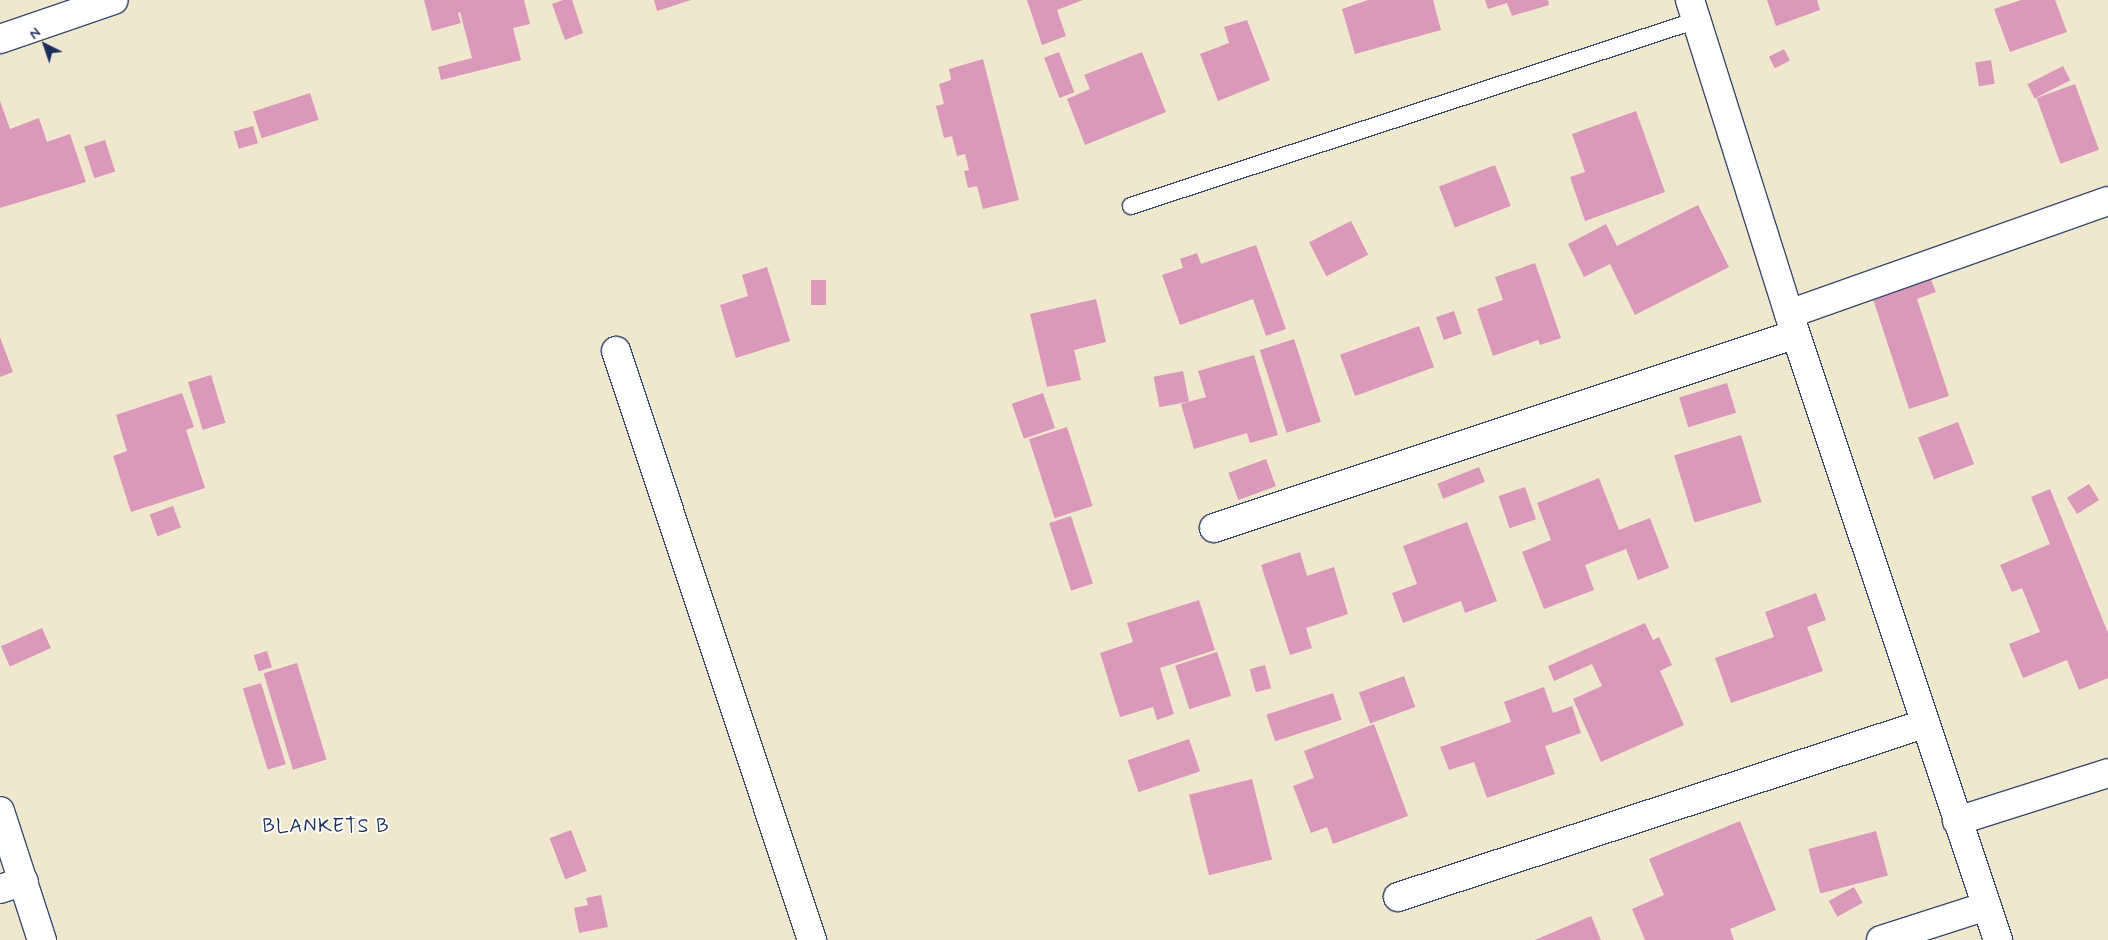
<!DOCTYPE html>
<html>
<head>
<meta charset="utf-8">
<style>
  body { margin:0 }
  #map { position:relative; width:2108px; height:940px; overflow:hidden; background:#f0e8ce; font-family:Mynerve,sans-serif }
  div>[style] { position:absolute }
  .building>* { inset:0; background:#da99ba; transform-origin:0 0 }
  .roads { filter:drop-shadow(1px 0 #3b4b6f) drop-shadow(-1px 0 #3b4b6f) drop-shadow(0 1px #3b4b6f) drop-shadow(0 -1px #3b4b6f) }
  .lane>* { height:16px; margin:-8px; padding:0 8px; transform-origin:8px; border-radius:8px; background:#fff }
  .street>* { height:28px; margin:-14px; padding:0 14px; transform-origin:14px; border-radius:14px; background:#fff }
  span { translate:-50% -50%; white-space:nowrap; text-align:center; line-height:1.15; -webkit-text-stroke:4px #fdfcf7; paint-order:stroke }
  .quarter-label { font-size:20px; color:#1b2f5e; letter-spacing:1px }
  .north { position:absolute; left:20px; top:20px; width:50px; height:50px; -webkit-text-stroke:4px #fdfcf7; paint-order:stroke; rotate:319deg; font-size:14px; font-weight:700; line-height:20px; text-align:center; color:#1b2f5e }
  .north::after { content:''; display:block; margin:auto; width:18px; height:22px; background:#1b2f5e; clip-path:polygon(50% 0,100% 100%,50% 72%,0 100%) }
</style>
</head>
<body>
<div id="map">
  <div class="building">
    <div style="clip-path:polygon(424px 0,524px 0,530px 24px,513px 28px,521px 60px,441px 80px,438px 67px,472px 58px,460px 12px,458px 13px,461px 23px,432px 31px)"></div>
    <div style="clip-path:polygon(563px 0,572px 0,583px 33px,565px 40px,552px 4px)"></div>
    <div style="clip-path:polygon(654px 0,691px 0,657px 11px)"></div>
    <div style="clip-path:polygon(1027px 0,1083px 0,1057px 10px,1066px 36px,1042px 45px)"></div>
    <div style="clip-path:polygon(1368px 0,1433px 0,1441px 30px,1355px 54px,1342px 9px)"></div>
    <div style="clip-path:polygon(1485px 0,1548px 0,1549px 5px,1512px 16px,1507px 3px,1488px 9px)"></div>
    <div style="clip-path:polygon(1767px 0,1817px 0,1820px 10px,1776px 26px)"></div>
    <div style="clip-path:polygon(2021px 0,2055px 0,2067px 32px,2010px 52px,1994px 9px)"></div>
    <div style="clip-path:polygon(1247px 20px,1270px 80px,1218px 101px,1200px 54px,1229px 43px,1224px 27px)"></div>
    <div style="left:1784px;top:49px;width:13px;height:17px;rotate:63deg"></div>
    <div style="left:1059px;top:52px;width:43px;height:16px;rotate:69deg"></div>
    <div style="clip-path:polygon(1142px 52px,1166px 112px,1085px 145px,1067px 99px,1090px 89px,1084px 75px)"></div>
    <div style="clip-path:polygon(983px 59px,1019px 200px,983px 209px,977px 186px,968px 188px,964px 171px,969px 170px,965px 154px,957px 156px,952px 136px,944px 138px,936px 106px,944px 104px,939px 84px,951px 80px,949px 69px)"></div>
    <div style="left:1991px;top:60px;width:24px;height:16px;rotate:81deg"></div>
    <div style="left:2063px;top:66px;width:16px;height:40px;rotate:63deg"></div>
    <div style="left:2075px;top:84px;width:70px;height:41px;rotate:70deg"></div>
    <div style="left:310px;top:93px;width:28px;height:60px;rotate:72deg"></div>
    <div style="clip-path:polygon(0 101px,10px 129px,39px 118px,47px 142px,70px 134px,86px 182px,0 208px)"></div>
    <div style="clip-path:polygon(1636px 111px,1665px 192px,1585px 221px,1570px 177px,1585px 172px,1572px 134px)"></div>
    <div style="left:253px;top:126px;width:18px;height:20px;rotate:74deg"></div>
    <div style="left:105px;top:140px;width:33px;height:22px;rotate:72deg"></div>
    <div style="left:1495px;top:165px;width:44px;height:60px;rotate:69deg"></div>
    <div style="clip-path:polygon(1698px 205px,1729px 267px,1635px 315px,1610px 264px,1584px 277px,1568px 244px,1606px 224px,1617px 246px)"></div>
    <div style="left:1351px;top:221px;width:38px;height:47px;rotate:63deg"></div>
    <div style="clip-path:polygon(1256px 245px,1286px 329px,1266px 336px,1253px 299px,1180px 325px,1162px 275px,1183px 268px,1180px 259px,1197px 253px,1201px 264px)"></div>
    <div style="clip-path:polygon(1535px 263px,1561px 338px,1540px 345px,1538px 340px,1493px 356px,1477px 309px,1503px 300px,1495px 277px)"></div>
    <div style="clip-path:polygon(767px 267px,790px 341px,736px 358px,720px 305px,748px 296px,742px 275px)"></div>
    <div style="clip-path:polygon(1930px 277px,1936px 292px,1917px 299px,1949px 396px,1909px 409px,1872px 296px)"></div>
    <div style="left:826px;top:280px;width:25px;height:15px;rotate:90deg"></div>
    <div style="clip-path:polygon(1096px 299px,1106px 342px,1074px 350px,1081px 380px,1047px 387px,1030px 314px)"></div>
    <div style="left:1454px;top:311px;width:24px;height:19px;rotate:71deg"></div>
    <div style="left:1419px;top:326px;width:44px;height:84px;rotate:70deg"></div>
    <div style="clip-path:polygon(0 337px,13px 372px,0 377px)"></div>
    <div style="left:1294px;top:339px;width:87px;height:36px;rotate:72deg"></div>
    <div style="clip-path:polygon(1254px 355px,1278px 435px,1250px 443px,1247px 433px,1194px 449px,1181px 404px,1206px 397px,1198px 371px)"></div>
    <div style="left:1183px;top:371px;width:31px;height:30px;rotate:79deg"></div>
    <div style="left:211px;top:375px;width:50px;height:24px;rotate:73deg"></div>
    <div style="left:1727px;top:383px;width:31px;height:50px;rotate:73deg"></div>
    <div style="clip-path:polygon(182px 393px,194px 427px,186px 430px,205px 488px,131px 512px,113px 456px,127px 451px,116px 415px)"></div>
    <div style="left:1043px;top:393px;width:37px;height:33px;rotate:71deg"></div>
    <div style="left:1958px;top:422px;width:45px;height:43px;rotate:69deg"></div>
    <div style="left:1067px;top:427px;width:83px;height:40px;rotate:72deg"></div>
    <div style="left:1741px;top:435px;width:70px;height:70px;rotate:73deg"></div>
    <div style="left:1266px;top:459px;width:29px;height:40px;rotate:70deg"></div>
    <div style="left:1479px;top:467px;width:16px;height:45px;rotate:68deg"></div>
    <div style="clip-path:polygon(1599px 478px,1619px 530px,1650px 518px,1669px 568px,1638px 580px,1626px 549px,1585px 565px,1594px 590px,1544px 609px,1522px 552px,1551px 540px,1537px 503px)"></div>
    <div style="left:2089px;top:484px;width:19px;height:26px;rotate:58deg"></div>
    <div style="left:1525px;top:487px;width:34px;height:28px;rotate:71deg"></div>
    <div style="clip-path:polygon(2050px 489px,2108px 633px,2108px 678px,2079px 690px,2067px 660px,2023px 678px,2009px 644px,2040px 632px,2022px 588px,2012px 592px,2000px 565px,2050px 544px,2031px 497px)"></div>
    <div style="left:173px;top:506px;width:23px;height:25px;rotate:70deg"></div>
    <div style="left:1071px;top:516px;width:71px;height:23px;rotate:72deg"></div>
    <div style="clip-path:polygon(1467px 522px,1497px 601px,1465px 613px,1461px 601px,1403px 623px,1392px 593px,1417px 584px,1403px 546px)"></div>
    <div style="clip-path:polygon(1300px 552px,1307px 576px,1334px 567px,1348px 614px,1306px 628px,1312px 648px,1290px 655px,1261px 565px)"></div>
    <div style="clip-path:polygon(1816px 593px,1826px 620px,1807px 627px,1823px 671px,1731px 703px,1715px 658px,1774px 637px,1765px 612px)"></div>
    <div style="clip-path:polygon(1199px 600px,1215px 650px,1160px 668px,1174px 714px,1157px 720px,1153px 707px,1120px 717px,1100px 653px,1133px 642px,1127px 623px)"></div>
    <div style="clip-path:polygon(1645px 623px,1653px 640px,1659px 637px,1672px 665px,1660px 671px,1684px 725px,1601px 762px,1573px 699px,1602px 686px,1592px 664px,1554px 681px,1548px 666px)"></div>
    <div style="left:42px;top:628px;width:22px;height:45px;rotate:66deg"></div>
    <div style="left:267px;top:651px;width:17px;height:14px;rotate:73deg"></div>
    <div style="left:1217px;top:652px;width:46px;height:44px;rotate:72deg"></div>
    <div style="left:297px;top:663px;width:101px;height:35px;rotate:73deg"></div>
    <div style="left:1265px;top:665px;width:24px;height:16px;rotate:75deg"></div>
    <div style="left:1404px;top:676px;width:33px;height:48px;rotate:70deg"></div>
    <div style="left:261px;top:683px;width:85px;height:19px;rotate:73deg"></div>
    <div style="clip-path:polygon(1544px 687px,1553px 713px,1572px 706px,1581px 733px,1545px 746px,1555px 774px,1487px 798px,1474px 762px,1449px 770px,1440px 747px,1511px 722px,1504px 702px)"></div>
    <div style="left:1333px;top:693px;width:28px;height:70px;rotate:72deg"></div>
    <div style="clip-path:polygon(1374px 724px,1408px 816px,1333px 844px,1327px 827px,1311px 833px,1293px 786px,1314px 778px,1304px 751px)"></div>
    <div style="left:1189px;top:739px;width:34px;height:65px;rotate:71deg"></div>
    <div style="left:1252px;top:779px;width:83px;height:65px;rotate:76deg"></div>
    <div style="clip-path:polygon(1740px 821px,1776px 910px,1730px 929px,1734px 940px,1645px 940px,1632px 909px,1664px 895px,1649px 859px)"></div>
    <div style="left:571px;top:830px;width:44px;height:23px;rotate:69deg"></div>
    <div style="left:1876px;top:831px;width:46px;height:70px;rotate:75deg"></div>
    <div style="left:1854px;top:887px;width:18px;height:29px;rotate:61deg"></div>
    <div style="clip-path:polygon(601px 895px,608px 927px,579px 933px,574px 908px,588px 905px,586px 898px)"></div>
    <div style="clip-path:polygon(1591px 916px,1601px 940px,1535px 940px)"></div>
  </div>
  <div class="roads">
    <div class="lane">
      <div style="left:1131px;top:206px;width:596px;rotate:-18.19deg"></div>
    </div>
    <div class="street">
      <div style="left:1690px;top:0;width:329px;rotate:72.5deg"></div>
      <div style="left:1789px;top:314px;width:660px;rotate:71.54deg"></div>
      <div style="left:0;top:39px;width:120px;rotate:-18.9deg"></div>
      <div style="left:1789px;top:314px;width:338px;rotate:-19.5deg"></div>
      <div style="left:616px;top:351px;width:621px;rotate:71.59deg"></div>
      <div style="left:1214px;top:528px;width:613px;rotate:-18.43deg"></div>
      <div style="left:0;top:811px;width:136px;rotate:72deg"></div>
      <div style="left:1957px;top:821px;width:158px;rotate:-17.6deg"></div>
      <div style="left:0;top:889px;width:25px;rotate:-18deg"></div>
      <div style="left:1398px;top:897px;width:554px;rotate:-18.21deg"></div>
      <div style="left:1881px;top:940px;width:111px;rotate:-17.8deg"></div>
    </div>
  </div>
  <div class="quarter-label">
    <span style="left:326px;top:826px">BLANKETS B</span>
  </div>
  <div class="north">N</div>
</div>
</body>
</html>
